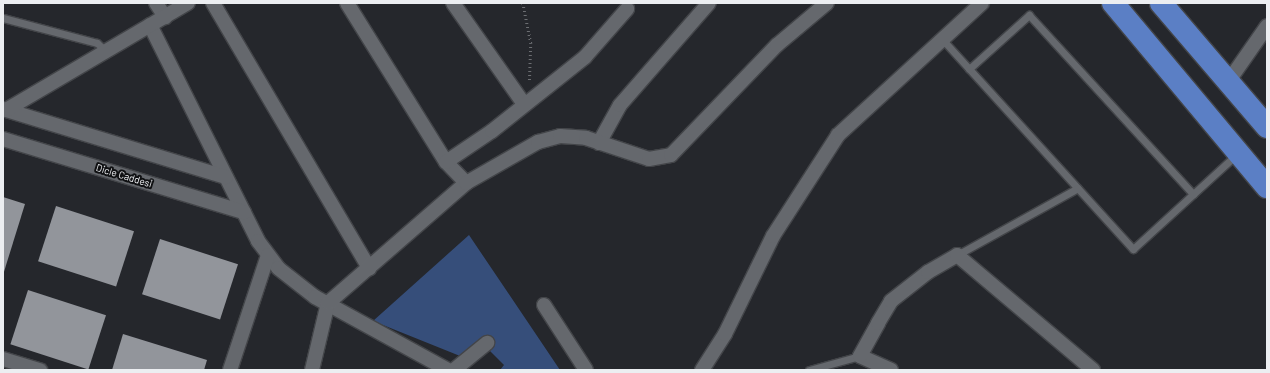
<!DOCTYPE html>
<html>
<head>
<meta charset="utf-8">
<style>
  body { margin:0 }
  #map { position:relative; width:1270px; height:373px; overflow:hidden; background:#25272c; font-family:Barlow,sans-serif }
  div>[style] { position:absolute }
  .green>* { inset:0; background:#364e7a }
  .building>* { inset:0; background:#92959b; transform-origin:0 0 }
  .path>* { height:2.5px; margin-top:-1.25px; transform-origin:0; background:repeating-linear-gradient(90deg,#6c6e72 0 1px,transparent 0 4px) }
  .roads { filter:drop-shadow(1px 0 #434549) drop-shadow(-1px 0 #434549) drop-shadow(0 1px #434549) drop-shadow(0 -1px #434549) }
  .lane>* { height:7px; margin:-3.5px; padding:0 3.5px; transform-origin:3.5px; border-radius:3.5px; background:#65686d }
  .street>* { height:14px; margin:-7px; padding:0 7px; transform-origin:7px; border-radius:7px; background:#65686d }
  .primary>* { height:22px; margin:-11px; padding:0 11px; transform-origin:11px; border-radius:11px; background:#5b7fc5 }
  span { translate:-50% -50%; white-space:nowrap; text-align:center; line-height:1.15; -webkit-text-stroke:4px #0f1012; paint-order:stroke }
  .street-label { font-size:10px; color:#eceef1 }
  .frame { position:absolute; inset:0; border:4px solid #eceef1; pointer-events:none }
</style>
</head>
<body>
<div id="map">
  <div class="green">
    <div style="clip-path:polygon(469px 235px,560px 370px,500px 370px,504px 365px,482px 343px,470px 360px,373px 321px)"></div>
  </div>
  <div class="building">
    <div style="clip-path:polygon(3px 197px,25px 204px,3px 275px)"></div>
    <div style="left:56px;top:206px;width:82px;height:58px;rotate:18deg"></div>
    <div style="left:160px;top:239px;width:82px;height:58px;rotate:18deg"></div>
    <div style="left:28px;top:290px;width:82px;height:57px;rotate:18deg"></div>
    <div style="clip-path:polygon(123px 334px,207px 360px,204px 370px,112px 370px)"></div>
  </div>
  <div class="path">
    <div style="left:523px;top:3px;width:41px;rotate:78.7deg"></div>
    <div style="left:531px;top:43px;width:38px;rotate:92deg"></div>
  </div>
  <div class="roads">
    <div class="lane">
      <div style="left:3px;top:18px;width:97px;rotate:14.9deg"></div>
      <div style="left:97px;top:43px;width:12px;rotate:42deg"></div>
      <div style="left:942px;top:39px;width:284px;rotate:47.7deg"></div>
      <div style="left:1133px;top:249px;width:141px;rotate:-42.4deg"></div>
      <div style="left:969px;top:69px;width:81px;rotate:-42deg"></div>
      <div style="left:1029px;top:15px;width:243px;rotate:47.5deg"></div>
      <div style="left:957px;top:255px;width:138px;rotate:-29deg"></div>
      <div style="left:809px;top:370px;width:53px;rotate:-15.4deg"></div>
    </div>
    <div class="street">
      <div style="left:156px;top:3px;width:17px;rotate:57deg"></div>
      <div style="left:213px;top:3px;width:308px;rotate:59.5deg"></div>
      <div style="left:347px;top:3px;width:187px;rotate:58.1deg"></div>
      <div style="left:446px;top:162px;width:29px;rotate:46deg"></div>
      <div style="left:453px;top:3px;width:123px;rotate:54.9deg"></div>
      <div style="left:150px;top:25px;width:241px;rotate:63.4deg"></div>
      <div style="left:258px;top:241px;width:34px;rotate:53deg"></div>
      <div style="left:278px;top:268px;width:47px;rotate:38.1deg"></div>
      <div style="left:315px;top:297px;width:152px;rotate:28.8deg"></div>
      <div style="left:1228px;top:82px;width:68px;rotate:-55.1deg"></div>
      <div style="left:3px;top:109px;width:233px;rotate:17deg"></div>
      <div style="left:6px;top:110px;width:211px;rotate:-30.5deg"></div>
      <div style="left:3px;top:139px;width:252px;rotate:16.9deg"></div>
      <div style="left:599px;top:143px;width:43px;rotate:-61.1deg"></div>
      <div style="left:620px;top:105px;width:135px;rotate:-48.9deg"></div>
      <div style="left:446px;top:162px;width:55px;rotate:-34deg"></div>
      <div style="left:492px;top:131px;width:119px;rotate:-38.5deg"></div>
      <div style="left:585px;top:57px;width:64px;rotate:-48.8deg"></div>
      <div style="left:544px;top:305px;width:77px;rotate:57.1deg"></div>
      <div style="left:3px;top:359px;width:39px;rotate:17deg"></div>
      <div style="left:230px;top:370px;width:121px;rotate:-71.7deg"></div>
      <div style="left:312px;top:370px;width:69px;rotate:-76.6deg"></div>
      <div style="left:328px;top:303px;width:183px;rotate:-41deg"></div>
      <div style="left:466px;top:183px;width:83px;rotate:-29.7deg"></div>
      <div style="left:538px;top:142px;width:23px;rotate:-15deg"></div>
      <div style="left:560px;top:136px;width:26px;rotate:4deg"></div>
      <div style="left:586px;top:138px;width:66px;rotate:18.4deg"></div>
      <div style="left:649px;top:159px;width:22px;rotate:-10deg"></div>
      <div style="left:671px;top:155px;width:153px;rotate:-46.1deg"></div>
      <div style="left:777px;top:45px;width:65px;rotate:-40deg"></div>
      <div style="left:454px;top:370px;width:43px;rotate:-39.3deg"></div>
      <div style="left:702px;top:370px;width:43px;rotate:-57.4deg"></div>
      <div style="left:725px;top:334px;width:109px;rotate:-63.9deg"></div>
      <div style="left:773px;top:236px;width:120px;rotate:-57.2deg"></div>
      <div style="left:838px;top:135px;width:195px;rotate:-42.5deg"></div>
      <div style="left:891px;top:370px;width:34px;rotate:-156deg"></div>
      <div style="left:860px;top:356px;width:38px;rotate:-61deg"></div>
      <div style="left:878px;top:323px;width:26px;rotate:-59deg"></div>
      <div style="left:891px;top:301px;width:47px;rotate:-38.1deg"></div>
      <div style="left:928px;top:272px;width:34px;rotate:-30deg"></div>
      <div style="left:957px;top:255px;width:178px;rotate:40.2deg"></div>
    </div>
    <div class="primary">
      <div style="left:1113px;top:3px;width:240px;rotate:50.1deg"></div>
      <div style="left:1161px;top:3px;width:163px;rotate:49.5deg"></div>
    </div>
  </div>
  <div class="street-label">
    <span style="left:124px;top:176px;rotate:17deg">Dicle Caddesi</span>
  </div>
  <div class="frame"></div>
</div>
</body>
</html>
